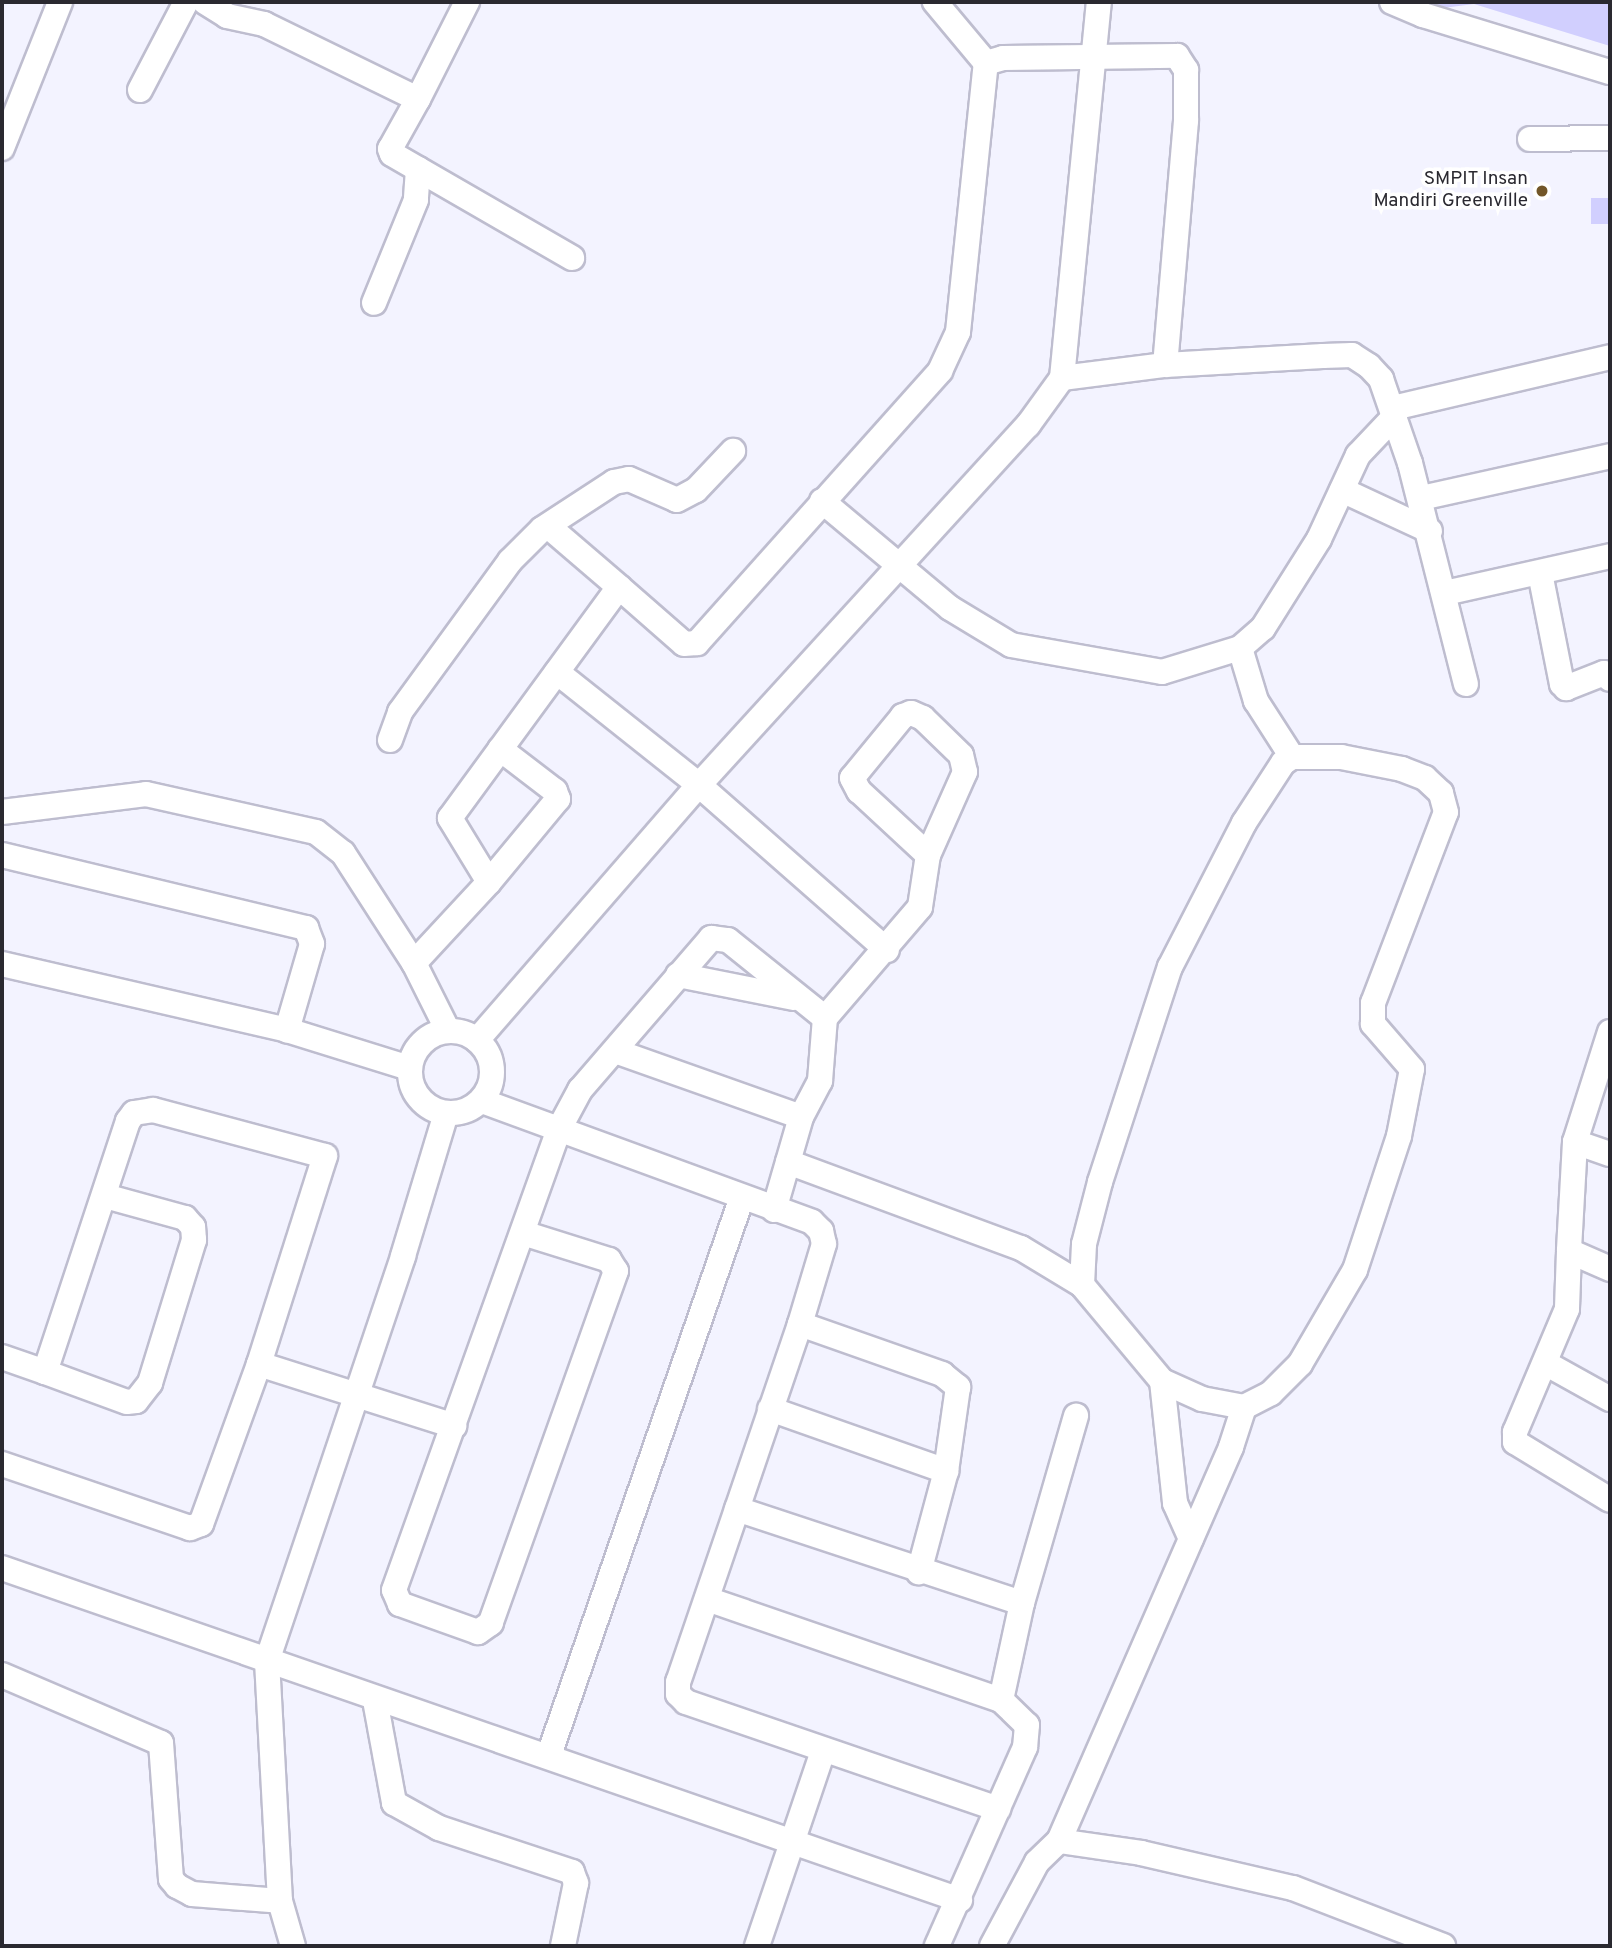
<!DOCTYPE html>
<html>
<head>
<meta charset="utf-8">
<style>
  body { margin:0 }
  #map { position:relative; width:1612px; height:1948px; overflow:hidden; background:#f3f3ff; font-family:Overpass,sans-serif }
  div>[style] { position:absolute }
  .green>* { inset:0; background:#d1cffe; transform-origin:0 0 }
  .roads { filter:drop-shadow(2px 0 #bebdcf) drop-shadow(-2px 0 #bebdcf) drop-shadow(0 2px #bebdcf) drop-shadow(0 -2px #bebdcf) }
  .minor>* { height:24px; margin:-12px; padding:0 12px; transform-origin:12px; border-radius:12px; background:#fff }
  .minor>.ring { margin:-12px; padding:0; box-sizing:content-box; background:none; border:24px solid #fff; border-radius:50% }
  .dots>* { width:19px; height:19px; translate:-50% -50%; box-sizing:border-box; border:4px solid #fff; border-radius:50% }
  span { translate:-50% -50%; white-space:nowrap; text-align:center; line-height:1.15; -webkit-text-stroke:7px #fff; paint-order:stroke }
  .poi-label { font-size:19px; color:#2a2930 }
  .right { translate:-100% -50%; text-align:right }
  .frame { position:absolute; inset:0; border:4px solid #2a2930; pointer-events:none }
</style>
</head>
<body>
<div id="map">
  <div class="green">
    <div style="clip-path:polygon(1423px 2px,1610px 2px,1610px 46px,1474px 4px,1443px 8px)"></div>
    <div style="left:1610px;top:198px;width:26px;height:19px;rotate:90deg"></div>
  </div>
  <div class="roads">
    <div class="minor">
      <div style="left:205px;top:2px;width:26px;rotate:32deg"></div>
      <div style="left:227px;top:16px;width:38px;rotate:12deg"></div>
      <div style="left:264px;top:24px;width:171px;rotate:26deg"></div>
      <div style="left:418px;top:99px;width:57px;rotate:119.2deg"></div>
      <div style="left:390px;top:149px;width:5px;rotate:68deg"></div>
      <div style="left:392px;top:154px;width:30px;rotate:30deg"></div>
      <div style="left:418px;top:169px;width:31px;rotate:94deg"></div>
      <div style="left:416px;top:200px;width:111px;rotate:112.2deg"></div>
      <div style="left:1392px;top:2px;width:34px;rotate:23deg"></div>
      <div style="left:1423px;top:15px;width:195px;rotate:17deg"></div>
      <div style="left:986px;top:63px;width:18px;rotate:-16deg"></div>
      <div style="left:1003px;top:58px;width:174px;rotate:-0.7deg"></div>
      <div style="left:1177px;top:56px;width:17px;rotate:57deg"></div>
      <div style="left:1186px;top:70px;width:51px;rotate:90deg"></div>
      <div style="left:1186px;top:121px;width:245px;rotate:94.9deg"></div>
      <div style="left:140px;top:90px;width:99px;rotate:-62.4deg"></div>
      <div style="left:418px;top:99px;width:109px;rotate:-63.2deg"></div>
      <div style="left:1530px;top:139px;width:80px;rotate:-0.7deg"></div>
      <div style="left:2px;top:148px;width:157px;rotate:-68.3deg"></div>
      <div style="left:418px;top:169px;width:178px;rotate:30deg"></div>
      <div style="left:1062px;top:378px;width:104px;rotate:-7.2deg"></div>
      <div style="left:1165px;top:365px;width:158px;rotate:-3.3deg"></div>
      <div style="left:1323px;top:356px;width:29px;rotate:-2deg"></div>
      <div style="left:1352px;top:355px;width:20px;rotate:33deg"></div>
      <div style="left:1369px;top:366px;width:18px;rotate:47deg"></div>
      <div style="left:1381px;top:379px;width:89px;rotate:71deg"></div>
      <div style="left:1410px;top:463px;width:228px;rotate:75.8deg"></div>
      <div style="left:1393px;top:408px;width:223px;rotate:-13.2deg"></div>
      <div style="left:1342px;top:490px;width:97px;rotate:25deg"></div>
      <div style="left:1421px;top:498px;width:194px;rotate:-12.5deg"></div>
      <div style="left:822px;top:501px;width:167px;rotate:39.9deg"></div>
      <div style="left:950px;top:608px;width:71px;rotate:31.2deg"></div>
      <div style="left:1011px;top:645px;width:153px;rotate:10.1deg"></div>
      <div style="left:1162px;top:672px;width:82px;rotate:-17.1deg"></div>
      <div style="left:1240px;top:648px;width:30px;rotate:-41deg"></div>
      <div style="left:1263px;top:628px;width:105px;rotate:-57.8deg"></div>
      <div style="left:1319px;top:539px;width:93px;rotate:-65.1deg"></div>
      <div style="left:1358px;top:455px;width:54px;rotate:-46.5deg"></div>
      <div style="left:549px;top:527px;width:92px;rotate:40.6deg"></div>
      <div style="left:1540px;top:573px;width:113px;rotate:78.8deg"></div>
      <div style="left:1562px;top:684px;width:6px;rotate:45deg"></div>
      <div style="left:1566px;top:688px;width:41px;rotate:-21.5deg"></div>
      <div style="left:1604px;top:673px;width:8px;rotate:45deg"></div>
      <div style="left:1445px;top:593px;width:169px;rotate:-12.6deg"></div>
      <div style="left:557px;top:672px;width:181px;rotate:38.5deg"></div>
      <div style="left:699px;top:785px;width:250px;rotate:41.3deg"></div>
      <div style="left:390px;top:740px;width:30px;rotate:-70deg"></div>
      <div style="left:400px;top:712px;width:187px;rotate:-53.9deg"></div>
      <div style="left:510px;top:561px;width:45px;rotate:-45deg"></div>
      <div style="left:542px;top:529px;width:86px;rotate:-33.1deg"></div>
      <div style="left:614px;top:482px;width:15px;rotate:-11deg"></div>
      <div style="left:629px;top:479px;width:52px;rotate:23.6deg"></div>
      <div style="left:677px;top:500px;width:21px;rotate:-28deg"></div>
      <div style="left:696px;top:490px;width:54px;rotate:-46.5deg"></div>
      <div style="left:2px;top:812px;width:145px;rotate:-7.1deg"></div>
      <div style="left:146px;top:794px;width:174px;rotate:12.6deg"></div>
      <div style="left:316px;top:832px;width:34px;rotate:38deg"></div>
      <div style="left:343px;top:853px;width:131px;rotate:57.2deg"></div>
      <div style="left:414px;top:963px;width:76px;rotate:63.4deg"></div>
      <div style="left:2px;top:855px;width:313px;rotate:13.5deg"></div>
      <div style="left:306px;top:928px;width:17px;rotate:69deg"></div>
      <div style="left:312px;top:944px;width:90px;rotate:106.2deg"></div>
      <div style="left:489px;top:882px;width:108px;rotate:-50.3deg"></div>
      <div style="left:558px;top:799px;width:9px;rotate:-111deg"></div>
      <div style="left:555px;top:791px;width:69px;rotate:-142.6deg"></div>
      <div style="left:414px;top:963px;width:110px;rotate:-47.2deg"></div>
      <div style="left:489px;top:882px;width:75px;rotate:-121.4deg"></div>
      <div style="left:450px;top:818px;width:286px;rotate:-53.8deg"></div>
      <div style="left:619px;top:587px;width:86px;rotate:41.2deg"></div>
      <div style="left:684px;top:644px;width:13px;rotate:-4deg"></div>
      <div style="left:697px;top:643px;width:365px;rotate:-48.2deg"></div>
      <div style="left:940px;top:371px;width:43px;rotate:-65.2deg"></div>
      <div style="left:958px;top:332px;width:270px;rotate:-84.1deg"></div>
      <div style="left:986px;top:63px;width:80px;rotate:-129.9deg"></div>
      <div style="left:2px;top:964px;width:293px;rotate:13deg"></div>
      <div style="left:287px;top:1030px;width:128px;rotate:17.3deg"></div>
      <div style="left:678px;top:975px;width:118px;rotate:11.2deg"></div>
      <div class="ring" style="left:410px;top:1031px;width:58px;height:58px"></div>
      <div style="left:1610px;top:1032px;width:115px;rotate:107.7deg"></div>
      <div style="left:1575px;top:1142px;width:109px;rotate:93.2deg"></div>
      <div style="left:1569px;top:1251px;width:45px;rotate:23.7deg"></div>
      <div style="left:477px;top:1040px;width:338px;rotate:-49deg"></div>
      <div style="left:699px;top:785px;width:488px;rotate:-47.6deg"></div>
      <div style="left:1028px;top:425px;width:58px;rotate:-54.1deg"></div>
      <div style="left:1062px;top:378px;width:378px;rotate:-84.4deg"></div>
      <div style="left:615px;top:1051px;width:197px;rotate:19.5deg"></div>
      <div style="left:482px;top:1101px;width:351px;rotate:20.1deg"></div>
      <div style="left:812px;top:1222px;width:13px;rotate:45deg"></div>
      <div style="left:821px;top:1231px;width:13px;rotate:77deg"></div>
      <div style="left:824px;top:1244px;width:84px;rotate:106.7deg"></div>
      <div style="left:800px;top:1324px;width:378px;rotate:108.8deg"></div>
      <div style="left:678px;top:1682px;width:12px;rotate:90deg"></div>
      <div style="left:678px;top:1694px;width:11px;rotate:45deg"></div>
      <div style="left:686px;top:1702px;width:330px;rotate:18.9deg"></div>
      <div style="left:1575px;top:1142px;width:37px;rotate:19deg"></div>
      <div style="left:788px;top:1162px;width:248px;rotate:20.3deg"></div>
      <div style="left:1021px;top:1248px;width:71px;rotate:31.2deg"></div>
      <div style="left:1082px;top:1285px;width:125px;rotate:50.2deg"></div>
      <div style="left:1162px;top:1381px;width:44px;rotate:24.2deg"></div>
      <div style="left:1202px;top:1399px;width:43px;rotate:10.8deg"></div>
      <div style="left:1244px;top:1407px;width:30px;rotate:-27deg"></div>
      <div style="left:1271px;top:1393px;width:41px;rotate:-45deg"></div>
      <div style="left:1300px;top:1364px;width:109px;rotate:-59.7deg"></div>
      <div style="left:1355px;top:1270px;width:141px;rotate:-71.8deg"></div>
      <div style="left:1399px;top:1136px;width:68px;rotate:-79deg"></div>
      <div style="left:1412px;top:1069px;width:60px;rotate:-130.9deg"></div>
      <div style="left:1373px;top:1024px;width:21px;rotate:-90deg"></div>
      <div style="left:1373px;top:1003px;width:204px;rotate:-69.1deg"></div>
      <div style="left:1446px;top:812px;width:20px;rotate:-105deg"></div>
      <div style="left:1441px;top:793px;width:22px;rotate:-137deg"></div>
      <div style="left:1425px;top:778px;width:25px;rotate:-159deg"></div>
      <div style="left:1402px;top:769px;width:62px;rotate:-168.9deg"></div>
      <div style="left:1341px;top:757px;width:49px;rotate:180deg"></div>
      <div style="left:774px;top:1210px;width:97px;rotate:-73.8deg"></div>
      <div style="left:801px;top:1117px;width:41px;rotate:-62.2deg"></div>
      <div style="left:820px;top:1081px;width:63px;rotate:-85.5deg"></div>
      <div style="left:825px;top:1018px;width:146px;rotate:-49.4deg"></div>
      <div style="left:920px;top:907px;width:53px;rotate:-81.3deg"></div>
      <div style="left:928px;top:855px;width:91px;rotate:-66deg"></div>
      <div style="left:965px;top:772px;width:17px;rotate:-103deg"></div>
      <div style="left:961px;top:755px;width:53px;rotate:-135.8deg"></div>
      <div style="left:923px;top:718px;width:13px;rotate:-157deg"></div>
      <div style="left:911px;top:713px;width:9px;rotate:159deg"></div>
      <div style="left:903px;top:716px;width:80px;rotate:129.4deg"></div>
      <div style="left:852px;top:778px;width:15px;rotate:62deg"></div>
      <div style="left:859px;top:791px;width:94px;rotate:42.8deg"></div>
      <div style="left:523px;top:1233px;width:90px;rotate:17.4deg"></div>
      <div style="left:609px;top:1260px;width:13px;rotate:58deg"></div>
      <div style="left:616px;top:1271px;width:374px;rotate:109.6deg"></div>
      <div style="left:491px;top:1623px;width:16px;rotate:145deg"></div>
      <div style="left:478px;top:1632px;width:83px;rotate:-160.3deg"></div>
      <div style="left:400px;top:1604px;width:15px;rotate:-113deg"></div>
      <div style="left:394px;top:1590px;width:487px;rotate:-70.3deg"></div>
      <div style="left:558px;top:1131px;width:47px;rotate:-61.8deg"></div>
      <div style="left:580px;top:1090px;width:201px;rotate:-49.2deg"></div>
      <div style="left:711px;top:938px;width:17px;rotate:7deg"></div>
      <div style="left:728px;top:940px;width:124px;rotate:38.8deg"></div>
      <div style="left:1569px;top:1251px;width:58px;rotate:92deg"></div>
      <div style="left:1567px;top:1309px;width:134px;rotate:112.9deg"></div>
      <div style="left:1515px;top:1432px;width:10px;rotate:90deg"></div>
      <div style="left:1515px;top:1442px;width:111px;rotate:31.4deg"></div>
      <div style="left:1082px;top:1285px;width:41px;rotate:-87.2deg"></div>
      <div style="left:1084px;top:1244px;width:64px;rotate:-75.5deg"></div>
      <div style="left:1100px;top:1182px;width:226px;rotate:-72deg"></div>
      <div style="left:1170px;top:967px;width:162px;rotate:-62.8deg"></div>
      <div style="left:1244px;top:823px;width:72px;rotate:-57deg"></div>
      <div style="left:1283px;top:763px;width:11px;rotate:-34deg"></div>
      <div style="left:1292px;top:757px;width:67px;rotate:-122.7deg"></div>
      <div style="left:1256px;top:701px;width:55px;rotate:-106.8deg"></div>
      <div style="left:800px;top:1324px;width:151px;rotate:19.4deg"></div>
      <div style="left:942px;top:1374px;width:21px;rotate:39deg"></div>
      <div style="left:958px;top:1387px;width:85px;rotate:98.1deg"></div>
      <div style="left:946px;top:1471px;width:105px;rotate:105deg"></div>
      <div style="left:2px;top:1357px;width:46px;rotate:19.2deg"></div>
      <div style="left:45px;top:1372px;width:264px;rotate:-71.7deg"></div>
      <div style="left:128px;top:1121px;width:10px;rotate:-53deg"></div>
      <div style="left:134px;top:1113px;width:19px;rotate:-9deg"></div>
      <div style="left:153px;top:1110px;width:178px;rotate:15deg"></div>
      <div style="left:325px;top:1156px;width:218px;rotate:107.6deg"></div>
      <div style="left:259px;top:1364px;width:170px;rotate:109.9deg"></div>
      <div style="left:201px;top:1524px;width:12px;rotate:160deg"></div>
      <div style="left:190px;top:1528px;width:199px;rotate:-161.2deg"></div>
      <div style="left:259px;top:1364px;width:205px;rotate:17.6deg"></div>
      <div style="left:1547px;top:1364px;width:72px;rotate:29.1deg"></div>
      <div style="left:45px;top:1372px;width:87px;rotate:20.1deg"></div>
      <div style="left:127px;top:1402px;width:9px;rotate:-6deg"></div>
      <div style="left:136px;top:1401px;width:23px;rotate:-52deg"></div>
      <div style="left:150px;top:1383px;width:150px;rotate:-72.9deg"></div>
      <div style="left:194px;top:1240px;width:13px;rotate:-94deg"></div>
      <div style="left:193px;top:1227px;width:12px;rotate:-132deg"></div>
      <div style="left:185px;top:1218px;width:83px;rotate:-164.6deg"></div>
      <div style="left:1162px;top:1381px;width:123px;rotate:83.9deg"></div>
      <div style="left:1175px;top:1503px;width:39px;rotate:66deg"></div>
      <div style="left:770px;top:1409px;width:187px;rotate:19.4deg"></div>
      <div style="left:737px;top:1509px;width:300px;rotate:18.3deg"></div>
      <div style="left:2px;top:1568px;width:1014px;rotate:19.11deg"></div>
      <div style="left:707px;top:1599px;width:311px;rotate:19deg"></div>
      <div style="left:1001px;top:1700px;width:36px;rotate:44deg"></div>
      <div style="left:1027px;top:1725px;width:22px;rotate:95deg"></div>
      <div style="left:1025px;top:1747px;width:218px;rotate:113.9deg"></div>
      <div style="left:2px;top:1675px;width:173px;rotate:23.2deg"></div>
      <div style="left:161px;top:1743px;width:136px;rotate:85.8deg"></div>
      <div style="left:171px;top:1879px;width:9px;rotate:49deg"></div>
      <div style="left:177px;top:1886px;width:17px;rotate:28deg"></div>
      <div style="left:192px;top:1894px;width:88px;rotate:4.5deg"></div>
      <div style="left:375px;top:1700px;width:105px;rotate:79.5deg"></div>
      <div style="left:394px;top:1803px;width:51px;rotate:29.1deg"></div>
      <div style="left:439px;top:1828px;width:140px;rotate:18.3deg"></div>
      <div style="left:572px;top:1872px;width:12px;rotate:70deg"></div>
      <div style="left:576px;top:1883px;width:64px;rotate:101.7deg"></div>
      <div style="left:1001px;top:1700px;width:99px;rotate:-77.8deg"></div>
      <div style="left:1022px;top:1603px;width:195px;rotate:-73.9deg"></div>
      <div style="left:549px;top:1755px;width:590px;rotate:-70.92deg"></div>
      <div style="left:1059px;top:1841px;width:430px;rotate:-66.4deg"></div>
      <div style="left:1231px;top:1447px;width:42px;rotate:-72deg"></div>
      <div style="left:293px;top:1946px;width:47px;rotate:-106.1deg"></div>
      <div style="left:280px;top:1901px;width:240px;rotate:-93.1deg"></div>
      <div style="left:267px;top:1661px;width:427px;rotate:-71.4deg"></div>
      <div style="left:403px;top:1256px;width:148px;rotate:-73.2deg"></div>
      <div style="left:757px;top:1946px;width:206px;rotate:-71.3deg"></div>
      <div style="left:992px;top:1946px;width:95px;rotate:-61.8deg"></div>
      <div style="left:1037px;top:1862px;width:30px;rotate:-44deg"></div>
      <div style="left:1059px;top:1841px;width:83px;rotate:8.3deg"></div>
      <div style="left:1141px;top:1853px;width:156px;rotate:13deg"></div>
      <div style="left:1293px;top:1888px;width:161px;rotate:21.1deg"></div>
    </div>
  </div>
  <div class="dots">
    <div style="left:1542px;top:191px;background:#725629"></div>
  </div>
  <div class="poi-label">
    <span class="right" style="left:1528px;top:191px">SMPIT Insan<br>Mandiri Greenville</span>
  </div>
  <div class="frame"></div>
</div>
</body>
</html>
